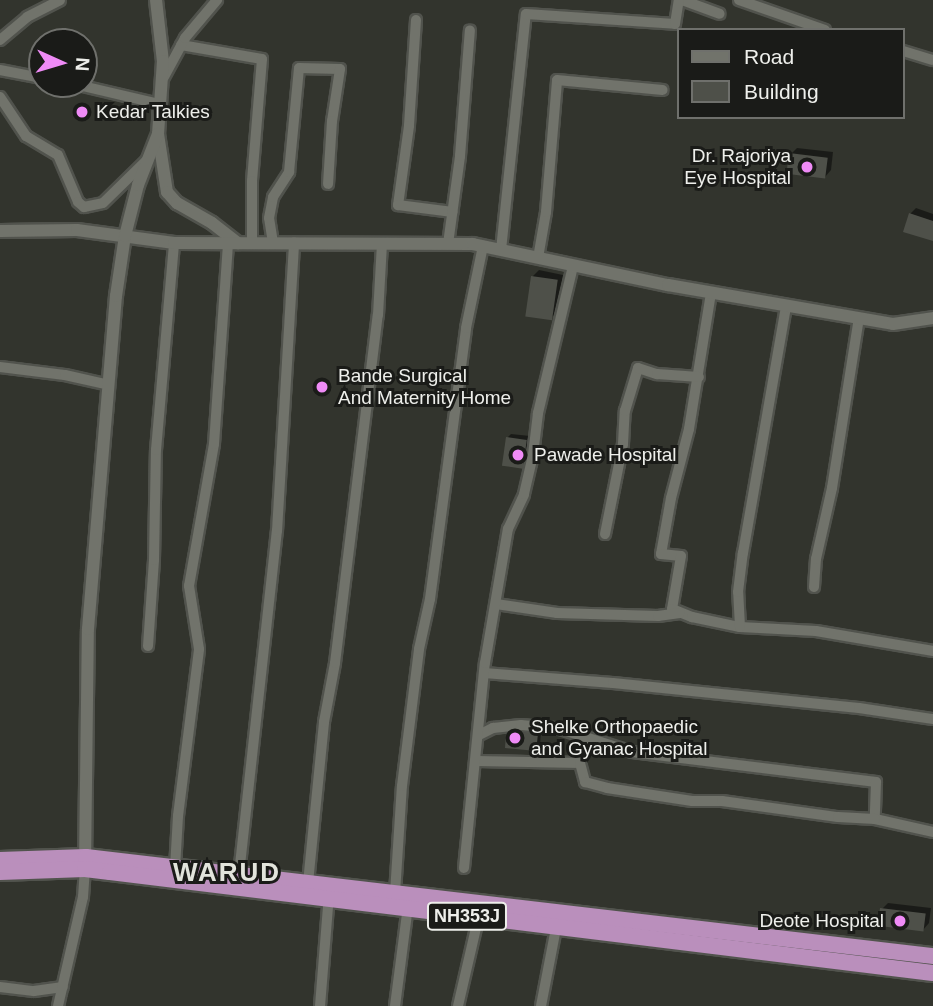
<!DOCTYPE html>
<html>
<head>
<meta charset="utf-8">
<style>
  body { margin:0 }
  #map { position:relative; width:933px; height:1006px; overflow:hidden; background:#32342d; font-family:Arial,sans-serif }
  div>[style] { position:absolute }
  .shadow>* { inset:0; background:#0007 }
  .building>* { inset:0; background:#4e5049; transform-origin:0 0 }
  .roads { filter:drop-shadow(2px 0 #51534d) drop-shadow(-2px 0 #51534d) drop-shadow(0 2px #51534d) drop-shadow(0 -2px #51534d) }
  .minor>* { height:10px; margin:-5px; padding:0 5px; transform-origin:5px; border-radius:5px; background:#71736b }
  .tertiary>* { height:12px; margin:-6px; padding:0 6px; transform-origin:6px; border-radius:6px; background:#71736b }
  .trunk>* { height:16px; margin:-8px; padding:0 8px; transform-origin:8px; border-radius:8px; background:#ba8fbc }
  .dots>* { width:19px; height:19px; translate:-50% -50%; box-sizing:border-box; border:4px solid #1a1b18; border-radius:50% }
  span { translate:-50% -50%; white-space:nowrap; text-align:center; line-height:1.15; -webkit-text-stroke:6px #1a1b18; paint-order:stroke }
  .shield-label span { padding:2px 5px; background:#1a1b18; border:2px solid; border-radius:5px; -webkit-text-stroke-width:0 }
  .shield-label { font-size:18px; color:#eeefeb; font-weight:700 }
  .poi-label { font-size:19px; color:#eeefeb }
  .left { translate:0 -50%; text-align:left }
  .right { translate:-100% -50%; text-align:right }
  .district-label { font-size:26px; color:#e2e4dc; font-weight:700; letter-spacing:2px }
  .legend { position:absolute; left:677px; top:28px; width:228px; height:91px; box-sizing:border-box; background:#1a1b18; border:2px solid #6f706c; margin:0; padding:9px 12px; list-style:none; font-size:21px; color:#eeefeb }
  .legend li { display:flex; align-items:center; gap:14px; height:35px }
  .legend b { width:35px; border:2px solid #6f706c }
  .north { position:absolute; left:28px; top:28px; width:70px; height:70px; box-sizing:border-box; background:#1a1b18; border:2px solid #6f706c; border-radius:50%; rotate:94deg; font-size:19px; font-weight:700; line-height:28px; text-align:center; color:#eeefeb }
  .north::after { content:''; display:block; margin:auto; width:24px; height:32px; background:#ef8bf6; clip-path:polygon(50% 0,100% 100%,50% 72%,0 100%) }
</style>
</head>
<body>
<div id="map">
  <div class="shadow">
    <div style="clip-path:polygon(808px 117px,834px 117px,832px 119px)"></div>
    <div style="clip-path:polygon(797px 148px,833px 152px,831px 170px,825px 177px,791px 154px)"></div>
    <div style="clip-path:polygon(916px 208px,933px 214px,933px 240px,910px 214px)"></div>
    <div style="clip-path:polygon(539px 270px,563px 275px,556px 313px,550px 319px,533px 276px)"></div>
    <div style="clip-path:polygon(511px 434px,530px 436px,525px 463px,521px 467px,508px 437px)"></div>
    <div style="clip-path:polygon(512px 731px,541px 731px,540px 745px,536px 749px,508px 735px)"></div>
    <div style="clip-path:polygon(888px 903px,931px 908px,929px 923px,923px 930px,882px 909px)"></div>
  </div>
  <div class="building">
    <div style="left:789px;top:153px;width:39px;height:21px;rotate:7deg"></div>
    <div style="clip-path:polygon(909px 213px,933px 221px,933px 241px,903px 232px)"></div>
    <div style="left:531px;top:276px;width:27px;height:41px;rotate:8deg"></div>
    <div style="left:506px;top:437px;width:21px;height:29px;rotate:8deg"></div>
    <div style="clip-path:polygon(521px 732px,538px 734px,536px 751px,505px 748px,506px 734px)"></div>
    <div style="left:880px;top:908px;width:46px;height:18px;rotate:7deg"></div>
  </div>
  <div class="roads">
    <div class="minor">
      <div style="left:682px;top:0;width:40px;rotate:20.2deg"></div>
      <div style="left:739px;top:0;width:91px;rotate:19.2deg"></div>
      <div style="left:416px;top:20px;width:106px;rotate:93.8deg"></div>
      <div style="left:409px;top:126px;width:80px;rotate:97.9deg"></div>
      <div style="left:398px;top:205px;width:55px;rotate:7.3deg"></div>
      <div style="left:0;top:40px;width:35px;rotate:-40deg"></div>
      <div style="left:27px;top:17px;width:37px;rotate:-27deg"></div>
      <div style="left:181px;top:45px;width:82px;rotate:9.8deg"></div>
      <div style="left:262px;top:59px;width:122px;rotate:94.7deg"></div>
      <div style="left:252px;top:181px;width:62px;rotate:90deg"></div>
      <div style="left:903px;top:51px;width:31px;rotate:17deg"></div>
      <div style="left:0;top:70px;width:43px;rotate:10.8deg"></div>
      <div style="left:164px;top:77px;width:44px;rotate:-61.7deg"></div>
      <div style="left:185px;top:38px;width:50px;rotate:-49.9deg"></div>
      <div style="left:74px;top:84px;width:87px;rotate:13.2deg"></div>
      <div style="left:0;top:97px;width:47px;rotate:56.3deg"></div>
      <div style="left:26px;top:136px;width:37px;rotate:31deg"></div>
      <div style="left:58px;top:155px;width:51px;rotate:66.9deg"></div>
      <div style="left:78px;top:202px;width:8px;rotate:40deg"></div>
      <div style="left:84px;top:207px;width:19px;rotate:-12deg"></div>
      <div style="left:103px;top:203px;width:62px;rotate:-44.3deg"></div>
      <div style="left:273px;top:243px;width:25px;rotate:-99deg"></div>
      <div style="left:269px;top:218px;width:21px;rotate:-79deg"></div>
      <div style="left:273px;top:197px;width:30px;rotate:-57deg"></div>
      <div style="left:289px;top:172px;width:104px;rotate:-84.5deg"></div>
      <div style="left:299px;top:68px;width:41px;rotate:1.4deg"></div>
      <div style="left:340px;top:69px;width:53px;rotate:98.7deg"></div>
      <div style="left:332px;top:121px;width:63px;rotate:93.6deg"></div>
      <div style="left:448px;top:244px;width:89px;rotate:-82.2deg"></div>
      <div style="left:460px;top:156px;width:126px;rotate:-85.5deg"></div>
      <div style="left:501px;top:250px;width:237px;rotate:-84deg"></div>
      <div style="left:526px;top:14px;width:149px;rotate:3.8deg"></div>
      <div style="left:675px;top:24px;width:24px;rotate:-81deg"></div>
      <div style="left:538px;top:258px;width:47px;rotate:-80.1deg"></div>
      <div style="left:546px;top:212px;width:132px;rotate:-85.2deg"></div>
      <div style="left:557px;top:80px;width:106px;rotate:5.4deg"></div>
      <div style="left:711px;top:293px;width:138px;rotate:99.2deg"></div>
      <div style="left:689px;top:429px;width:71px;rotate:104.6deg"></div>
      <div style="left:671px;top:498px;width:57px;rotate:100.1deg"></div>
      <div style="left:661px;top:554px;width:20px;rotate:6deg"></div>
      <div style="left:681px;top:556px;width:54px;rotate:99.6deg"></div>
      <div style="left:672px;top:609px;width:22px;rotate:22deg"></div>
      <div style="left:692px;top:617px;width:49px;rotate:11.8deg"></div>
      <div style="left:740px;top:627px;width:76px;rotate:3deg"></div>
      <div style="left:816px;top:631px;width:119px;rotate:9.7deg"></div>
      <div style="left:0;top:367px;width:65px;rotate:7deg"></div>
      <div style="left:65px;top:375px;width:45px;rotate:12.8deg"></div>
      <div style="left:605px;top:534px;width:92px;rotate:-78.7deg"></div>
      <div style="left:623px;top:444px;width:33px;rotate:-87deg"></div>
      <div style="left:625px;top:411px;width:45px;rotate:-73.2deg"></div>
      <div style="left:638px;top:368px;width:20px;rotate:18deg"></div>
      <div style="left:657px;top:374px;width:42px;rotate:4.1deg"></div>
      <div style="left:814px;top:587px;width:28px;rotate:-86deg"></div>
      <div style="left:816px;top:559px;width:73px;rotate:-77.3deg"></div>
      <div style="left:832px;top:488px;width:172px;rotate:-81deg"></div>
      <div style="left:496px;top:604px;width:62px;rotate:8.4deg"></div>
      <div style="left:557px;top:613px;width:101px;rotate:1.7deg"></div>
      <div style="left:658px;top:616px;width:22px;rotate:-8deg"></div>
      <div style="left:740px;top:627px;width:35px;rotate:-93deg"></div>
      <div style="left:738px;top:592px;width:39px;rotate:-83deg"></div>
      <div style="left:743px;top:553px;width:251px;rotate:-80.1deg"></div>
      <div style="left:148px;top:646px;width:86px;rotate:-86deg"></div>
      <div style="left:154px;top:560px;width:110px;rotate:-89deg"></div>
      <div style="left:156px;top:450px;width:208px;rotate:-85deg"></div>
      <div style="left:484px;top:673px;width:129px;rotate:4.4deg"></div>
      <div style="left:613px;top:683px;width:247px;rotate:5.8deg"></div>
      <div style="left:859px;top:708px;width:75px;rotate:8.5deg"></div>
      <div style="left:479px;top:735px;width:16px;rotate:-27deg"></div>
      <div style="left:493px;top:728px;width:28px;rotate:-6deg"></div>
      <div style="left:521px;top:725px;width:36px;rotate:5deg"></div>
      <div style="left:557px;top:728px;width:79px;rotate:17.7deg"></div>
      <div style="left:632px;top:752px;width:246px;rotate:7deg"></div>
      <div style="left:876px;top:782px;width:37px;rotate:92deg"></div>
      <div style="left:875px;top:819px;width:59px;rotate:12.6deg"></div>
      <div style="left:477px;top:761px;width:103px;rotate:1.1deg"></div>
      <div style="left:580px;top:763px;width:20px;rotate:75deg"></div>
      <div style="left:585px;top:782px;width:23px;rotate:15deg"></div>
      <div style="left:607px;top:788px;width:86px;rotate:8.7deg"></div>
      <div style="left:692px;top:801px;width:30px"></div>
      <div style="left:722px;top:801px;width:117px;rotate:7.9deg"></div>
      <div style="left:838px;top:817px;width:37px;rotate:3deg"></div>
      <div style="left:175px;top:868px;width:52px;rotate:-86.7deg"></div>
      <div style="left:178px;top:816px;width:168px;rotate:-82.8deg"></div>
      <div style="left:199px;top:649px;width:64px;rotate:-99deg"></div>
      <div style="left:189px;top:586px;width:144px;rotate:-80deg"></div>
      <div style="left:214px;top:444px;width:201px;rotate:-86deg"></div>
      <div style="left:464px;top:868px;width:206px;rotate:-84.2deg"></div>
      <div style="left:485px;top:663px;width:136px;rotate:-80.3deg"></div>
      <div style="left:508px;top:529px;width:38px;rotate:-65deg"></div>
      <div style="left:524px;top:494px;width:40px;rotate:-77deg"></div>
      <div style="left:533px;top:455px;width:42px;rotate:-83.2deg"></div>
      <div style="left:538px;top:413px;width:151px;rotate:-76.6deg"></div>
      <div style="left:239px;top:874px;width:345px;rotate:-83.7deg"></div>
      <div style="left:277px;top:531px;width:289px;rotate:-86.6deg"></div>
      <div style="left:308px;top:883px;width:162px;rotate:-84.3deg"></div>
      <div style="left:324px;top:722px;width:60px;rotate:-79.4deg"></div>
      <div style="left:335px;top:663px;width:351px;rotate:-83deg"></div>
      <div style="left:378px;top:315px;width:71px;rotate:-86.8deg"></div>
      <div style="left:395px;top:893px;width:107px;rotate:-86.3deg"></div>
      <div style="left:402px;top:786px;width:138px;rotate:-82.9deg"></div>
      <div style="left:419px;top:649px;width:51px;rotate:-77.6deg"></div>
      <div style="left:430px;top:599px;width:273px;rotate:-82.4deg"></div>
      <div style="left:466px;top:328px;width:84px;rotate:-78.3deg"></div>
      <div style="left:0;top:987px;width:34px;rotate:7deg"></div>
      <div style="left:34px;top:991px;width:29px;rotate:-8deg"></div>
      <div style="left:58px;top:1006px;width:112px;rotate:-77.1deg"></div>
      <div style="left:83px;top:897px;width:28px;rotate:-86deg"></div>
      <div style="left:320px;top:1006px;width:113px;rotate:-85.4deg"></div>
      <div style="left:395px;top:1006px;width:101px;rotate:-82.6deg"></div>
      <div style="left:458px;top:1006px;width:93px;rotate:-77deg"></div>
      <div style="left:541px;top:1006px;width:85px;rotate:-79.1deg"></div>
    </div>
    <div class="tertiary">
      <div style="left:156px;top:0;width:61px;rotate:83.5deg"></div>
      <div style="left:163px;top:61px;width:73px;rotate:93.9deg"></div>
      <div style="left:158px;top:134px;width:59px;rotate:81.2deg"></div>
      <div style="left:167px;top:192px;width:15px;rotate:48deg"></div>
      <div style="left:177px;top:203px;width:40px;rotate:29.7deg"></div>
      <div style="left:212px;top:223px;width:33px;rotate:38deg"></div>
      <div style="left:0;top:231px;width:77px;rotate:-0.7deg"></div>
      <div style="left:77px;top:230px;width:98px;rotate:7.6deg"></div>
      <div style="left:174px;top:243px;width:299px;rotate:0.2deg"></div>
      <div style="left:473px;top:244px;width:199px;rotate:11.9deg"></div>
      <div style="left:668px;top:285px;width:228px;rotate:9.8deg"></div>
      <div style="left:893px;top:324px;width:40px;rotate:-8.5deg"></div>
      <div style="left:85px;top:865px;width:236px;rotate:-89.3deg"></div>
      <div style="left:88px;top:629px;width:334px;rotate:-85.2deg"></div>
      <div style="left:116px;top:296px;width:61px;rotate:-81.5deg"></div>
      <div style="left:125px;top:236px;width:53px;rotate:-75.7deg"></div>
      <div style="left:138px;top:185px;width:55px;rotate:-68.6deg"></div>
    </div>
    <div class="trunk">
      <div style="left:0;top:860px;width:86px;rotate:-2deg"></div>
      <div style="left:86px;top:857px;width:853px;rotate:6.67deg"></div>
      <div style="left:0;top:872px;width:85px;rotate:-2deg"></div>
      <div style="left:85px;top:869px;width:25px;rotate:7deg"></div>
      <div style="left:110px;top:872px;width:829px;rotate:7deg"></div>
    </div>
  </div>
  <div class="dots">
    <div style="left:82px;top:112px;background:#ef8bf6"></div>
    <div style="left:807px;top:167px;background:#ef8bf6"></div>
    <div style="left:322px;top:387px;background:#ef8bf6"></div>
    <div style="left:518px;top:455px;background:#ef8bf6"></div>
    <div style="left:515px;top:738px;background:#ef8bf6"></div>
    <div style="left:900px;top:921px;background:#ef8bf6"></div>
  </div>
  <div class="shield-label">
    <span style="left:467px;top:916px">NH353J</span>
  </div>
  <div class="poi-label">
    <span class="left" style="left:96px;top:112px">Kedar Talkies</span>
    <span class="right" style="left:791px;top:167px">Dr. Rajoriya<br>Eye Hospital</span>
    <span class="left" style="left:338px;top:387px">Bande Surgical<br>And Maternity Home</span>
    <span class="left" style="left:534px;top:455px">Pawade Hospital</span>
    <span class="left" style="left:531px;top:738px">Shelke Orthopaedic<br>and Gyanac Hospital</span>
    <span class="right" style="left:884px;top:921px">Deote Hospital</span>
  </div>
  <div class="district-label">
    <span style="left:227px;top:873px">WARUD</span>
  </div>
  <ul class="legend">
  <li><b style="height:9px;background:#71736b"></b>Road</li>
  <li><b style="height:19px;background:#4e5049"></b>Building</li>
  </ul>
  <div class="north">N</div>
</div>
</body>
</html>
